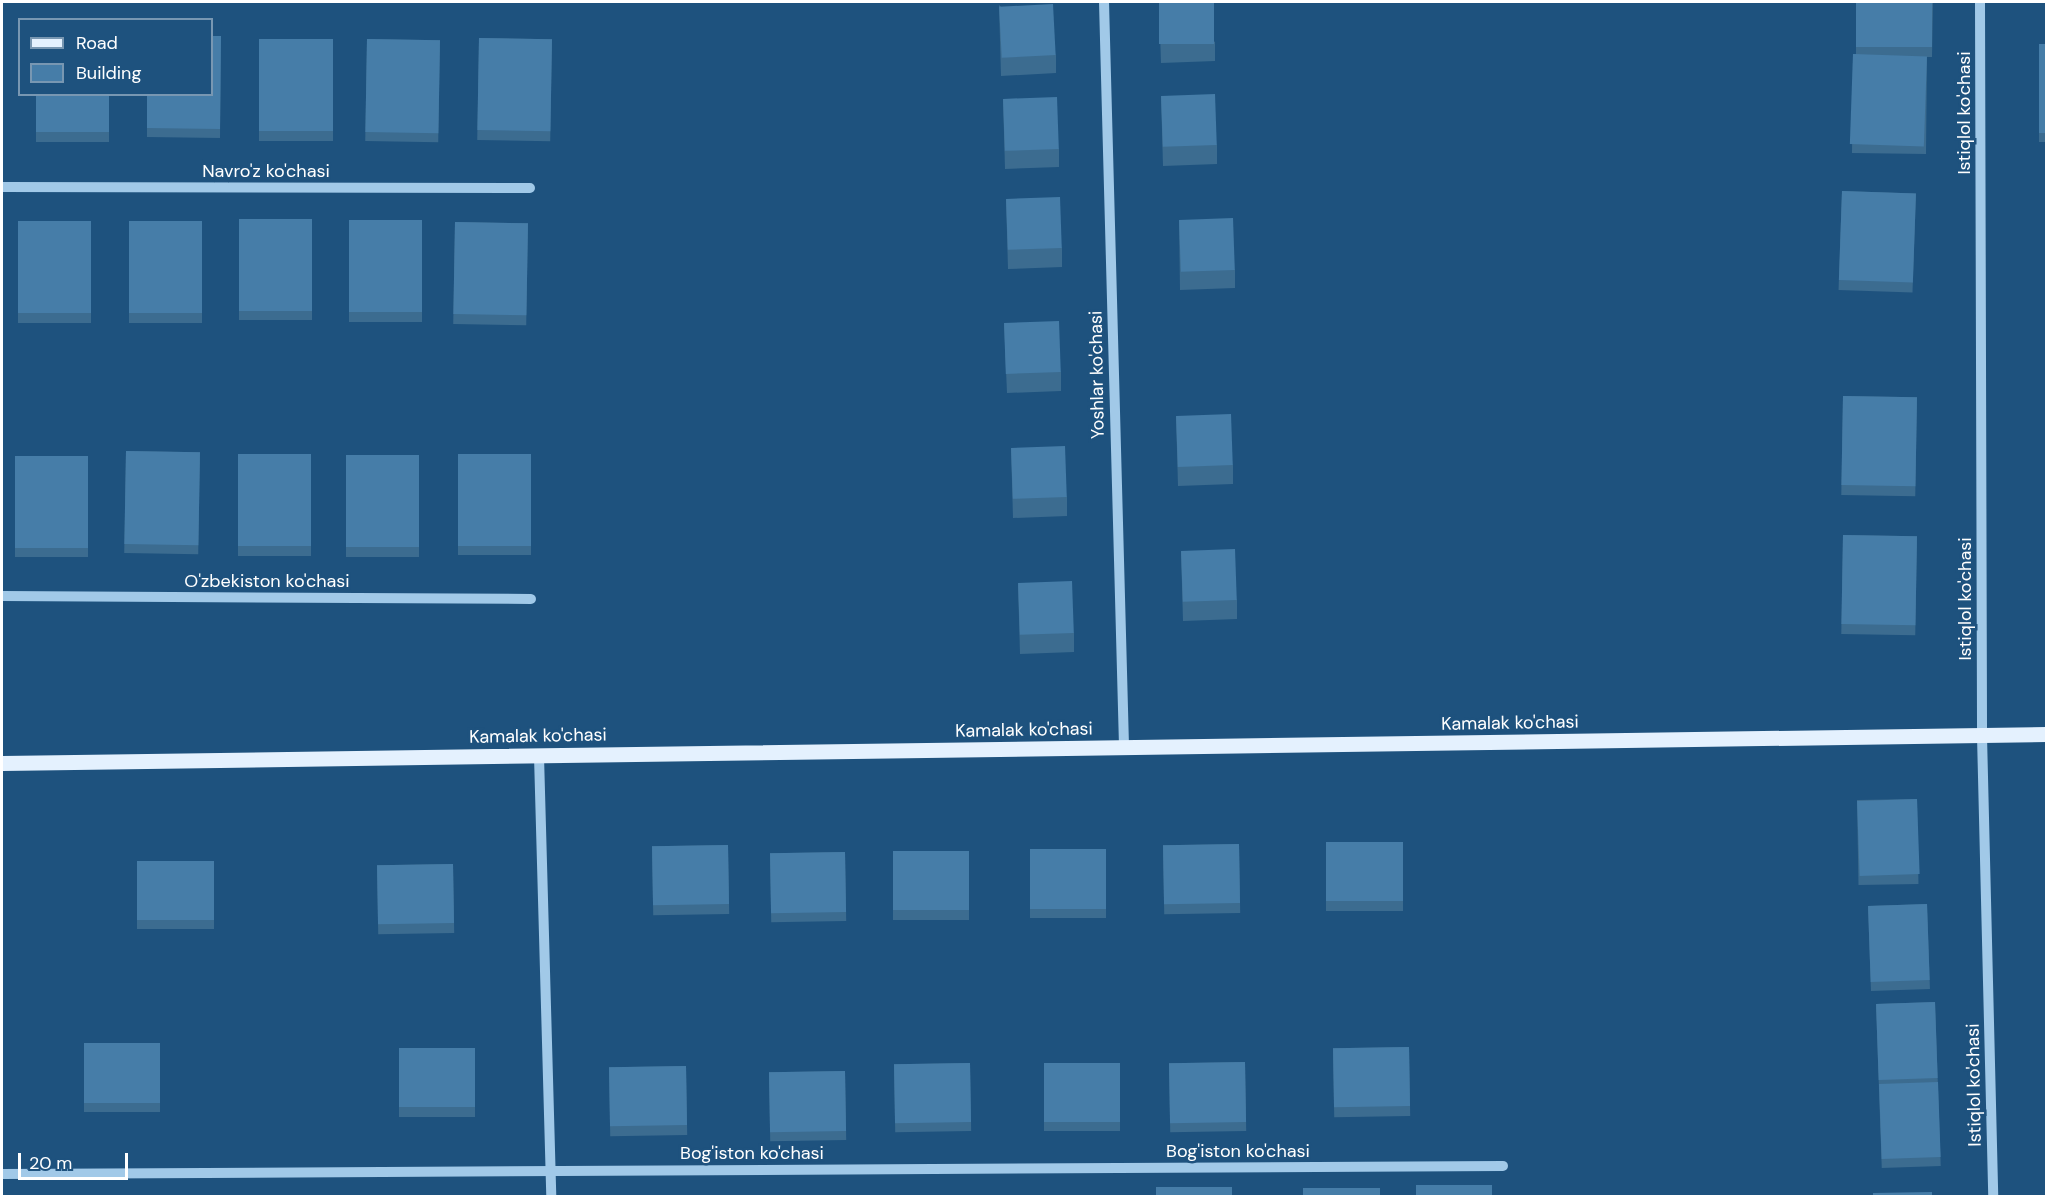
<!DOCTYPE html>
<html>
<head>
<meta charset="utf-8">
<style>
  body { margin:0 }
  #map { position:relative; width:2048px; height:1198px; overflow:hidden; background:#1e527e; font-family:"DM Sans",sans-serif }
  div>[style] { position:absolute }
  .minor>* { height:10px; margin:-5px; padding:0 5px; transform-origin:5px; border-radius:5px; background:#a1c9e8 }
  .major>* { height:15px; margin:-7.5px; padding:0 7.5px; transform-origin:7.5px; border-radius:7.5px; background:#e4f1fe }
  .wall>* { inset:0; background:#3c6c90; transform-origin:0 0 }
  .building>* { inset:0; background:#467da8; transform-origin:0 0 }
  span { translate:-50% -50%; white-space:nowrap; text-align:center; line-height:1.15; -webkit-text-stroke:5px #1e527e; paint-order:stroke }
  .street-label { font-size:18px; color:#fff }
  .frame { position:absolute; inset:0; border:3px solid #fff; pointer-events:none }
  .legend { position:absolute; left:18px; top:18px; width:195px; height:78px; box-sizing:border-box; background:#1e527e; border:2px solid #7897b2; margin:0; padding:8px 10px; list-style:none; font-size:18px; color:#fff }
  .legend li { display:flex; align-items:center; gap:12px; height:30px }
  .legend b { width:30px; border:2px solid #7897b2 }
  .scale { position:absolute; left:18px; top:1153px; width:110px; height:27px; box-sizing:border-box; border:3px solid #fff; border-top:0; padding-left:8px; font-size:18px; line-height:21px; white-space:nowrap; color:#fff; -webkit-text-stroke:4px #1e527e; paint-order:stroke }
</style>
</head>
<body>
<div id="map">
  <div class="minor">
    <div style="left:1104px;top:2px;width:746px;rotate:88.46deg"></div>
    <div style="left:1980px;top:2px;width:734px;rotate:89.84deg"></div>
    <div style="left:1982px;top:736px;width:460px;rotate:88.6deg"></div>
    <div style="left:2px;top:187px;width:528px;rotate:0.11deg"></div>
    <div style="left:2px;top:596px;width:529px;rotate:0.32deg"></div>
    <div style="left:539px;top:756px;width:440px;rotate:88.4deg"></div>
    <div style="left:2px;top:1174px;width:1501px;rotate:-0.31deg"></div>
  </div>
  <div class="major">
    <div style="left:2px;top:763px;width:2044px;rotate:-0.81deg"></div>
  </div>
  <div class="wall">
    <div style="clip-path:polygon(1159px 2px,1215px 42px,1215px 61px,1161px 63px)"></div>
    <div style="clip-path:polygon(1856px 2px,1933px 2px,1932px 57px,1927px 57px,1926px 154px,1852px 153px,1853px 54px,1856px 54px)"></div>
    <div style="clip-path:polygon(999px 5px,1056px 55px,1056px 73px,1001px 76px)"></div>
    <div style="clip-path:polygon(221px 36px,220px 138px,147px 137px,147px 94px)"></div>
    <div style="left:479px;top:38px;width:73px;height:102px;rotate:1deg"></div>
    <div style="left:259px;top:39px;width:74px;height:102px"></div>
    <div style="left:367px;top:39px;width:73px;height:102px;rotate:1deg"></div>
    <div style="left:2039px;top:44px;width:7px;height:98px"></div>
    <div style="left:36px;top:94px;width:73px;height:48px"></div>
    <div style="clip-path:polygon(1161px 96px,1217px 145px,1217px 164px,1163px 166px)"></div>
    <div style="clip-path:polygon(1003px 99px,1059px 149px,1059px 167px,1005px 169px)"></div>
    <div style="left:1842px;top:191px;width:74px;height:99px;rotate:2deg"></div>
    <div style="clip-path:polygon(1006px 199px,1062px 248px,1062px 267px,1008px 269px)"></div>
    <div style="left:239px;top:219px;width:73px;height:101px"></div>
    <div style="left:349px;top:220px;width:73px;height:102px"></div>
    <div style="clip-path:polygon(1179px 220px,1235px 270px,1235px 288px,1180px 290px)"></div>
    <div style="left:18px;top:221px;width:73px;height:102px"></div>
    <div style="left:129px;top:221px;width:73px;height:102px"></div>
    <div style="left:455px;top:222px;width:73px;height:102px;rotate:1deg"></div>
    <div style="clip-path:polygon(1004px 323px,1061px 372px,1061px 391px,1007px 393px)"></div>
    <div style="left:1843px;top:396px;width:74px;height:99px;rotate:1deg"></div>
    <div style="clip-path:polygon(1176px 416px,1233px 465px,1233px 484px,1178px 486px)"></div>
    <div style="clip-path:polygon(1011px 448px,1067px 497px,1067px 516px,1013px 518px)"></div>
    <div style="left:126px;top:451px;width:74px;height:102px;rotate:1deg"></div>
    <div style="left:238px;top:454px;width:73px;height:102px"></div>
    <div style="left:458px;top:454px;width:73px;height:101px"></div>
    <div style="left:346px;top:455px;width:73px;height:102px"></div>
    <div style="left:15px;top:456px;width:73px;height:101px"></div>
    <div style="left:1843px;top:535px;width:74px;height:99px;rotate:1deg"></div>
    <div style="clip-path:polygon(1181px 551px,1237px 600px,1237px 619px,1183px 621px)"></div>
    <div style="clip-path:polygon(1018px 584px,1074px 633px,1074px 652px,1020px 654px)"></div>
    <div style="left:1917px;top:799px;width:85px;height:60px;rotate:89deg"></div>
    <div style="left:1326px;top:842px;width:77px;height:69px"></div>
    <div style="left:1239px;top:844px;width:69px;height:76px;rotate:89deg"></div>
    <div style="left:728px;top:845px;width:69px;height:76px;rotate:89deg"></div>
    <div style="left:1030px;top:849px;width:76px;height:69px"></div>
    <div style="left:893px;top:851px;width:76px;height:69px"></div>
    <div style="left:845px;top:852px;width:69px;height:75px;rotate:89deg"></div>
    <div style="left:214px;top:861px;width:68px;height:77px;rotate:90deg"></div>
    <div style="left:453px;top:864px;width:69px;height:76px;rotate:89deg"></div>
    <div style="left:1927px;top:904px;width:85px;height:59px;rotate:88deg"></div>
    <div style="left:1935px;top:1002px;width:164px;height:59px;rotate:88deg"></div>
    <div style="left:160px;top:1043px;width:69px;height:76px;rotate:90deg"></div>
    <div style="left:1409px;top:1047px;width:69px;height:76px;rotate:89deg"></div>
    <div style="left:399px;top:1048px;width:76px;height:69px"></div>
    <div style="left:1245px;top:1062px;width:69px;height:76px;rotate:89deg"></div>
    <div style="left:970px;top:1063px;width:68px;height:76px;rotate:89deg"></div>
    <div style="left:1044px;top:1063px;width:76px;height:68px"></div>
    <div style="left:686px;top:1066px;width:69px;height:77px;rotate:89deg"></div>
    <div style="left:845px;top:1071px;width:69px;height:76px;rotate:89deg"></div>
  </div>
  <div class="building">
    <div style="left:1159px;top:2px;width:55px;height:42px"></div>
    <div style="left:1856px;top:2px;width:76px;height:45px"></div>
    <div style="left:1053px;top:4px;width:51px;height:54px;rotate:87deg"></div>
    <div style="clip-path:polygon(212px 36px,221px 36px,220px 129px,147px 128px,147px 94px,212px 94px)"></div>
    <div style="left:479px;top:38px;width:73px;height:92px;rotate:1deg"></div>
    <div style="left:259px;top:39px;width:74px;height:92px"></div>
    <div style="left:367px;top:39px;width:73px;height:93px;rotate:1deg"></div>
    <div style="left:2039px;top:44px;width:7px;height:89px"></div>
    <div style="left:1853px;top:54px;width:74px;height:90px;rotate:2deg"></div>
    <div style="left:36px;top:94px;width:73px;height:38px"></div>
    <div style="left:1215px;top:94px;width:51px;height:54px;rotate:88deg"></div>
    <div style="left:1057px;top:97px;width:52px;height:54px;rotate:88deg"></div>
    <div style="left:1842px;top:191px;width:74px;height:89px;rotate:2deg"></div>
    <div style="left:1060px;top:197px;width:51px;height:54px;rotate:88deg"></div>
    <div style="left:1233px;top:218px;width:52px;height:54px;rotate:88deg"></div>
    <div style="left:239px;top:219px;width:73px;height:92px"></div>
    <div style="left:349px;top:220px;width:73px;height:92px"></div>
    <div style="left:18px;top:221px;width:73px;height:92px"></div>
    <div style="left:129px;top:221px;width:73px;height:92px"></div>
    <div style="left:455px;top:222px;width:73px;height:92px;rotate:1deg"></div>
    <div style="left:1059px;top:321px;width:51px;height:55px;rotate:88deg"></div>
    <div style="left:1843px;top:396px;width:74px;height:89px;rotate:1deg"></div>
    <div style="left:1231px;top:414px;width:51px;height:55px;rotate:88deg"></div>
    <div style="left:1065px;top:446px;width:51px;height:54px;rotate:88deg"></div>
    <div style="left:126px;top:451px;width:74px;height:93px;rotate:1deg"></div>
    <div style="left:238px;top:454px;width:73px;height:92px"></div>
    <div style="left:458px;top:454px;width:73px;height:92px"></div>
    <div style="left:346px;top:455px;width:73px;height:92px"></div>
    <div style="left:15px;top:456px;width:73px;height:92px"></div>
    <div style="left:1843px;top:535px;width:74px;height:89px;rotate:1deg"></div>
    <div style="left:1235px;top:549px;width:51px;height:54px;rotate:88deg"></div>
    <div style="left:1072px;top:581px;width:52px;height:54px;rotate:88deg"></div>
    <div style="left:1917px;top:799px;width:75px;height:60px;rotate:88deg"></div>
    <div style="left:1326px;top:842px;width:77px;height:59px"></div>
    <div style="left:1239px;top:844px;width:59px;height:76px;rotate:89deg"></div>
    <div style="left:728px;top:845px;width:59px;height:76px;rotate:89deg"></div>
    <div style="left:1030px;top:849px;width:76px;height:60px"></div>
    <div style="left:893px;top:851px;width:76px;height:59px"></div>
    <div style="left:845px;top:852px;width:60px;height:75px;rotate:89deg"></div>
    <div style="left:214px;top:861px;width:59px;height:77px;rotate:90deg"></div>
    <div style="left:453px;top:864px;width:59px;height:76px;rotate:89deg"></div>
    <div style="left:1927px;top:904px;width:76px;height:59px;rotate:88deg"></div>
    <div style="left:1935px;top:1002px;width:76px;height:59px;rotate:88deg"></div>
    <div style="left:160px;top:1043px;width:60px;height:76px;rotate:90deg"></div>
    <div style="left:1409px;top:1047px;width:59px;height:76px;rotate:89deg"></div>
    <div style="left:399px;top:1048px;width:76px;height:59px"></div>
    <div style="left:1245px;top:1062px;width:60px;height:76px;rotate:89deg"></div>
    <div style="left:970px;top:1063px;width:59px;height:76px;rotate:89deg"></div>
    <div style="left:1044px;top:1063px;width:76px;height:59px"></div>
    <div style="left:686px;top:1066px;width:59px;height:77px;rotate:89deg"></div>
    <div style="left:845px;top:1071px;width:60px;height:76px;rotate:89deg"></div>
    <div style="left:1938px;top:1082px;width:75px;height:59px;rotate:88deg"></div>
    <div style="left:1492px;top:1185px;width:12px;height:76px;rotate:90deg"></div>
    <div style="left:1156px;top:1187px;width:76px;height:10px"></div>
    <div style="left:1303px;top:1188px;width:77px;height:9px"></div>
    <div style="clip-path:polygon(1932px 1192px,1932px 1197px,1873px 1197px,1873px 1193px)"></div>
    <div style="left:687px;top:1196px;width:1px;height:77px;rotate:90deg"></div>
  </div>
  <div class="street-label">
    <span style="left:1964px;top:113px;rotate:-90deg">Istiqlol ko'chasi</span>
    <span style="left:266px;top:171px">Navro'z ko'chasi</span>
    <span style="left:1097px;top:375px;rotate:-91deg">Yoshlar ko'chasi</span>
    <span style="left:267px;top:581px">O'zbekiston ko'chasi</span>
    <span style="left:1965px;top:599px;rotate:-90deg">Istiqlol ko'chasi</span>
    <span style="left:1510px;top:723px;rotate:-1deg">Kamalak ko'chasi</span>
    <span style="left:1024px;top:730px;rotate:-1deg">Kamalak ko'chasi</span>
    <span style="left:538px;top:736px;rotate:-1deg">Kamalak ko'chasi</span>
    <span style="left:1974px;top:1085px;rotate:-91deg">Istiqlol ko'chasi</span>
    <span style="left:1238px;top:1151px">Bog'iston ko'chasi</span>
    <span style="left:752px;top:1153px">Bog'iston ko'chasi</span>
  </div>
  <div class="frame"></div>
  <ul class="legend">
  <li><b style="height:8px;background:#e4f1fe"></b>Road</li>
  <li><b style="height:16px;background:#467da8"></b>Building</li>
  </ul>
  <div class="scale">20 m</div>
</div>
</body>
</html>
